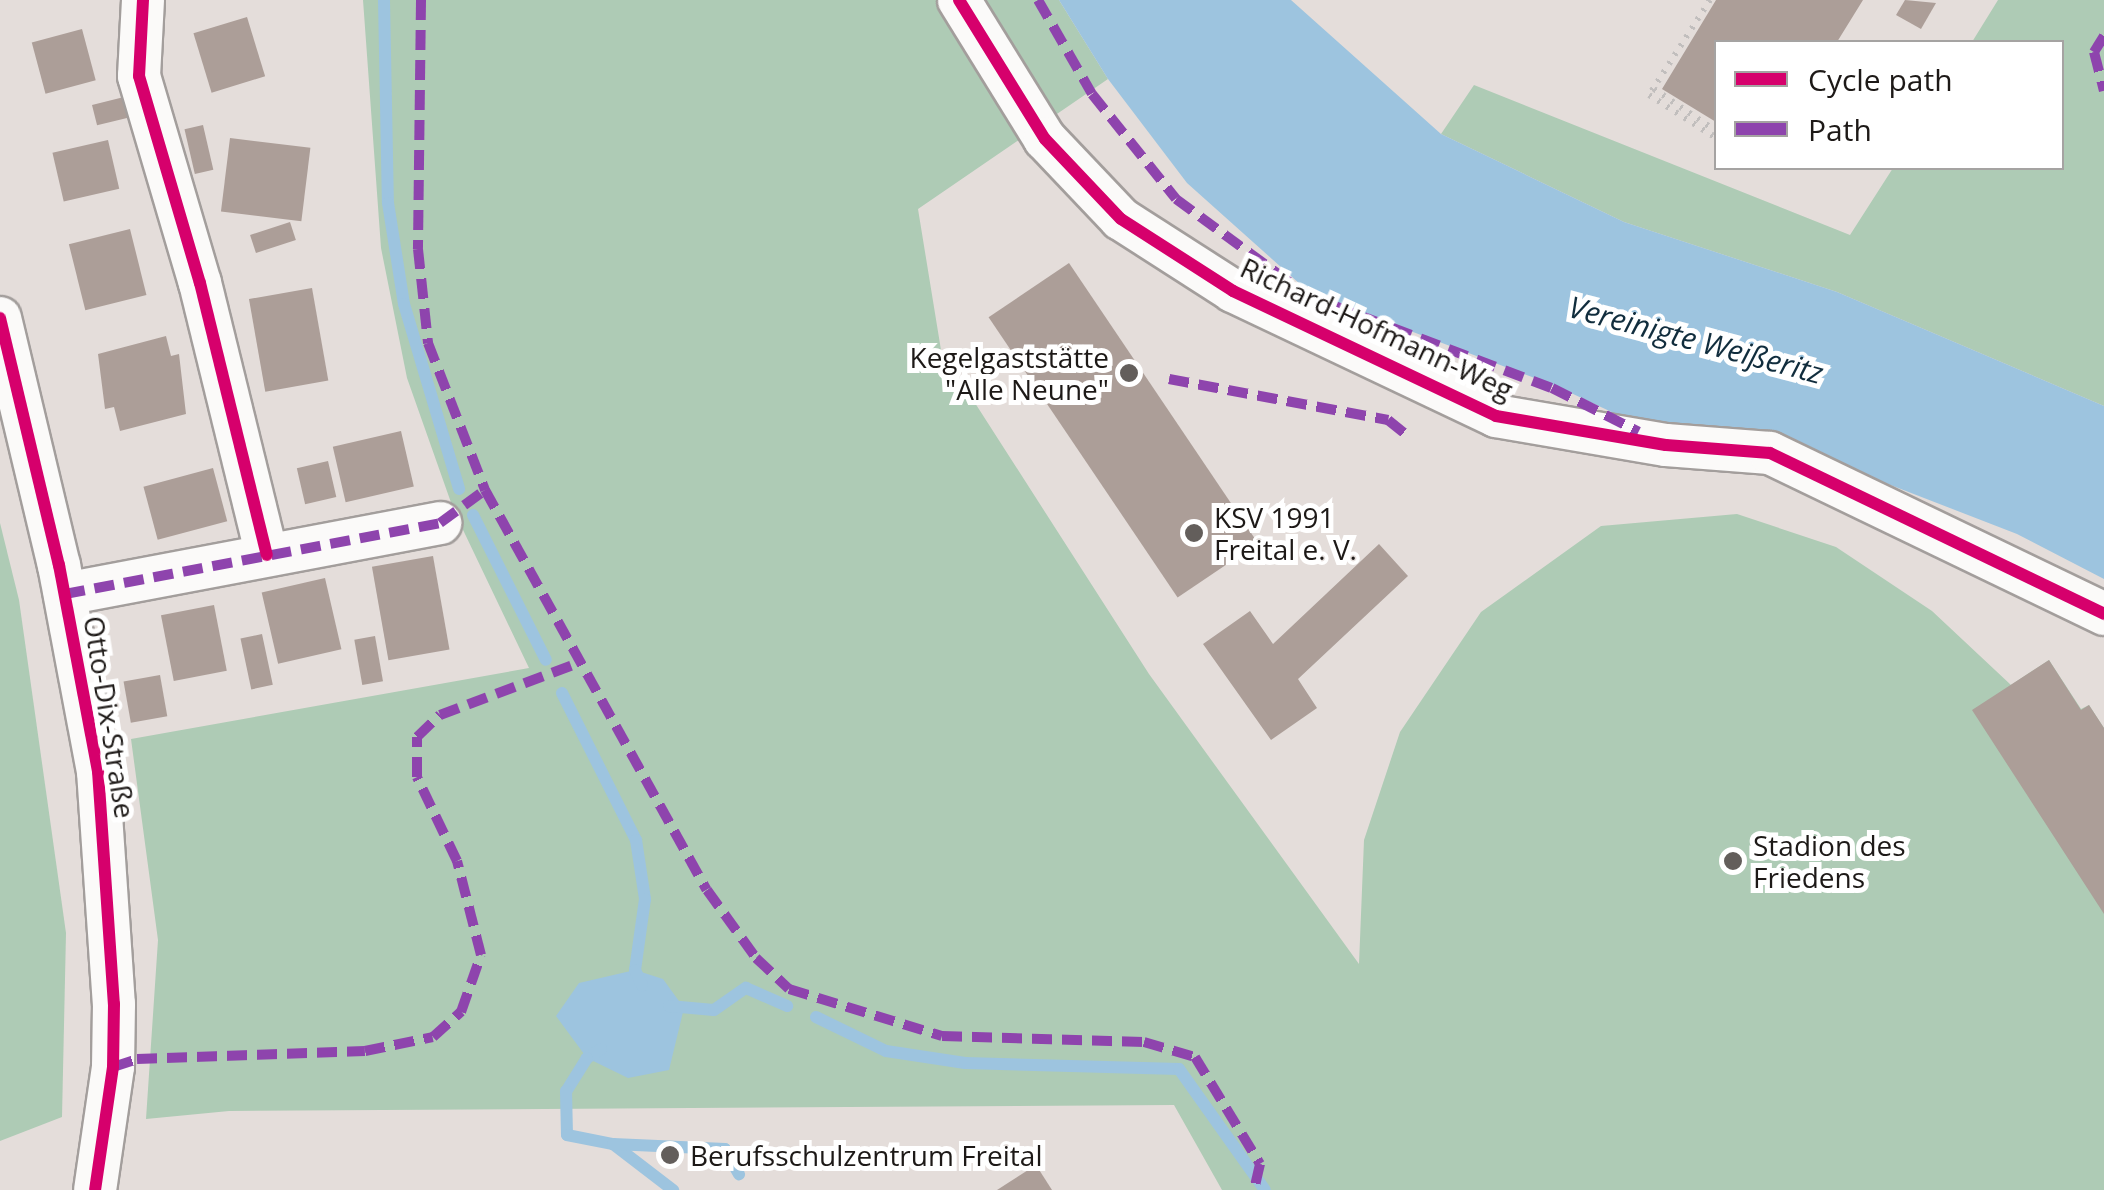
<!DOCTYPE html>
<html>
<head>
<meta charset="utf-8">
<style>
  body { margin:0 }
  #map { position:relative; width:2104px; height:1190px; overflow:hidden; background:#e4ddda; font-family:"Open Sans",sans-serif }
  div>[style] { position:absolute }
  .green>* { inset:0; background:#aecbb5 }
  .water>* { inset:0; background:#9dc4df }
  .stream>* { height:12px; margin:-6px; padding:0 6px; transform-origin:6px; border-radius:6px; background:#9dc4df }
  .building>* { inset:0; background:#ac9e98; transform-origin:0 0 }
  .path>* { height:6px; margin-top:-3px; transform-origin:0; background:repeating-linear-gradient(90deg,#c1bebd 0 2.5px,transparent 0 10.5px) }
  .roads { filter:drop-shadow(2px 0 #a39e9c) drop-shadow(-2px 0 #a39e9c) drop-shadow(0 2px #a39e9c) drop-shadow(0 -2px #a39e9c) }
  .minor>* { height:42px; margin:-21px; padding:0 21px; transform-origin:21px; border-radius:21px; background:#fbfaf9 }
  .quiet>* { height:10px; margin-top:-5px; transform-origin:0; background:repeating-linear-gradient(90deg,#8e44ad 0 20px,transparent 0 30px) }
  .cycleway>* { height:12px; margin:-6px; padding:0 6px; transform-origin:6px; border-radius:6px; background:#d6006c }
  .dots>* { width:28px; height:28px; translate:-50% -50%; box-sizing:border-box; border:5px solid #fff; border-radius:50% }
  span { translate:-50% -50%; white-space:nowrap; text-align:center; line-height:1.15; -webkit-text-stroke:10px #fff; paint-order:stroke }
  .street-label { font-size:28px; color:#1d1917 }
  .poi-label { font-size:28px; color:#1d1917 }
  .right { translate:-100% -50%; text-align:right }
  .left { translate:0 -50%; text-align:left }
  .water-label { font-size:30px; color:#112d3d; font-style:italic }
  .legend { position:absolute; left:1714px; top:40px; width:350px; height:130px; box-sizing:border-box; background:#fff; border:2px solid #a5a3a2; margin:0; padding:12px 18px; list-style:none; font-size:30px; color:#1d1917 }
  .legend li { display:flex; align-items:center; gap:20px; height:50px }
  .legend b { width:50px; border:2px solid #a5a3a2 }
</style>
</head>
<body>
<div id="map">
  <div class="green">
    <div style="clip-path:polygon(363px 0,1059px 0,1108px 79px,918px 209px,941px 350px,1149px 674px,1359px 964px,1364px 840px,1400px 732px,1481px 612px,1601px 526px,1737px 514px,1836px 547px,1932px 611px,2011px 685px,2049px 660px,2081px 709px,2089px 705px,2104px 728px,2104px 1190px,1222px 1190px,1174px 1105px,229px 1111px,146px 1119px,158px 940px,131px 739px,529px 668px,454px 511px,407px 378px,381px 248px)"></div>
    <div style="clip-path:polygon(1998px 0,2104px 0,2104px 406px,1837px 292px,1624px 222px,1441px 134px,1474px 85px,1850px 235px,1893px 168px,2062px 168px,2062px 42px,1972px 42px)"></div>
    <div style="clip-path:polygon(0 523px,19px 600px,66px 933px,62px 1117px,0 1141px)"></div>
  </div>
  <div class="water">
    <div style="clip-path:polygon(1059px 0,1291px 0,1441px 134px,1624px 222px,1837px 292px,2104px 406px,2104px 579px,2017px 534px,1875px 479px,1770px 445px,1665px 437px,1556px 386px,1310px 293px,1187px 183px,1108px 79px)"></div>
    <div style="clip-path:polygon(635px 970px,663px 979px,684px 1008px,669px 1070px,628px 1078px,587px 1058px,556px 1016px,579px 983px)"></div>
  </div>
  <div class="stream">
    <div style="left:384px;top:0;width:203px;rotate:88.9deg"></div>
    <div style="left:388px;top:203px;width:102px;rotate:81deg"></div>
    <div style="left:404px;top:304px;width:193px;rotate:73.4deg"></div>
    <div style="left:473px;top:515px;width:162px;rotate:63.3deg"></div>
    <div style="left:562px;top:693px;width:165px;rotate:63.3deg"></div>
    <div style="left:636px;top:840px;width:60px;rotate:81.3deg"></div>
    <div style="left:645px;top:899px;width:72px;rotate:98deg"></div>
    <div style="left:635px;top:970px;width:17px;rotate:65deg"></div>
    <div style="left:669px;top:1006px;width:45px;rotate:5.1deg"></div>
    <div style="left:714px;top:1010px;width:39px;rotate:-35deg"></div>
    <div style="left:746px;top:988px;width:45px;rotate:23.7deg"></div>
    <div style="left:816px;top:1017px;width:78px;rotate:25.9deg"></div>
    <div style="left:886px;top:1051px;width:80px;rotate:8.6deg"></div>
    <div style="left:965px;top:1063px;width:214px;rotate:1.6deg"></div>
    <div style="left:1179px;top:1069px;width:148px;rotate:54.6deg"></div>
    <div style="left:601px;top:1049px;width:17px;rotate:147deg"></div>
    <div style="left:587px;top:1058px;width:39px;rotate:122deg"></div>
    <div style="left:566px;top:1091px;width:44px;rotate:88.7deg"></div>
    <div style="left:567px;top:1135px;width:47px;rotate:11.1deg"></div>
    <div style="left:613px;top:1144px;width:76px;rotate:37.5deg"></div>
    <div style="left:613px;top:1144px;width:112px;rotate:2.6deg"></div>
    <div style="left:725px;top:1149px;width:29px;rotate:61deg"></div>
  </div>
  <div class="building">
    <div style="clip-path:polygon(1716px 0,1863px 0,1837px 42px,1716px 42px,1716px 122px,1662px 89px)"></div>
    <div style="clip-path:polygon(1905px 0,1936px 3px,1921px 29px,1896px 15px)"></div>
    <div style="left:247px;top:17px;width:62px;height:56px;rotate:73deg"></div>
    <div style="left:82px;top:29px;width:53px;height:52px;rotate:75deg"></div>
    <div style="left:124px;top:97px;width:21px;height:33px;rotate:76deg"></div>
    <div style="left:203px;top:125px;width:46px;height:19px;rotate:77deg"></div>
    <div style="left:230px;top:138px;width:81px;height:74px;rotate:7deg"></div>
    <div style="left:108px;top:140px;width:50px;height:57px;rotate:77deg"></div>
    <div style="left:290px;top:222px;width:19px;height:42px;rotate:72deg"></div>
    <div style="left:130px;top:229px;width:68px;height:63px;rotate:76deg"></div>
    <div style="left:1069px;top:263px;width:338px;height:97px;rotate:56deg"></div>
    <div style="left:312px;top:288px;width:94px;height:64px;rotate:80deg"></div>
    <div style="clip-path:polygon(166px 336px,171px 356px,179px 354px,186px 414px,120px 431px,114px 407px,105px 409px,98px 354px)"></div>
    <div style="left:401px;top:431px;width:57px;height:70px;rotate:77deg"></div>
    <div style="left:328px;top:461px;width:37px;height:32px;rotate:77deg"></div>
    <div style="left:213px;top:468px;width:55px;height:72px;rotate:75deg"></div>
    <div style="clip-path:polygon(1379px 544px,1408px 576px,1298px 679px,1317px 708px,1271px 740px,1203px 644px,1250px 611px,1273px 644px)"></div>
    <div style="left:433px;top:556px;width:95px;height:62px;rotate:80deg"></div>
    <div style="left:325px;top:578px;width:73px;height:65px;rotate:77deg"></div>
    <div style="left:214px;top:605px;width:67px;height:54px;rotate:79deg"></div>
    <div style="left:262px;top:634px;width:52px;height:22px;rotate:78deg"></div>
    <div style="left:375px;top:636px;width:46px;height:21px;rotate:80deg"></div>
    <div style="clip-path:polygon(2049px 660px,2081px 710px,2089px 705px,2104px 728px,2104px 914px,1972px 710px)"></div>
    <div style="left:160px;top:675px;width:42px;height:37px;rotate:80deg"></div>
    <div style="clip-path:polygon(1036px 1165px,1052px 1190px,997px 1190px)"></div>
  </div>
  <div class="path">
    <div style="left:1710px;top:0;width:113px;rotate:122.7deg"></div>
    <div style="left:1649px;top:95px;width:80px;rotate:32.7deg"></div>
    <div style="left:1654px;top:89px;width:75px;rotate:34.1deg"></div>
  </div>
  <div class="roads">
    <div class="minor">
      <div style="left:143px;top:0;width:76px;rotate:93deg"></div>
      <div style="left:139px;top:76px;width:216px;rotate:73.6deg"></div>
      <div style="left:200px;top:283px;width:280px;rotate:76.2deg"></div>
      <div style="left:959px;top:0;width:163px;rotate:58.3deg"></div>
      <div style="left:1045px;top:139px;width:110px;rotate:46.5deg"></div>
      <div style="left:1121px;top:219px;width:133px;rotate:32.7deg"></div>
      <div style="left:1233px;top:291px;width:291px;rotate:25.4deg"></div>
      <div style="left:1496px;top:416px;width:172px;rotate:9.7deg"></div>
      <div style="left:1666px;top:445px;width:104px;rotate:4.4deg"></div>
      <div style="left:1770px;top:453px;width:371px;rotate:25.7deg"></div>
      <div style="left:0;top:318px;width:254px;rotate:76.6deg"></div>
      <div style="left:59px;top:565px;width:210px;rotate:79.3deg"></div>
      <div style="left:98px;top:771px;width:234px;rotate:86.1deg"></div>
      <div style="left:114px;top:1004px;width:63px;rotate:90.9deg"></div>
      <div style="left:113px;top:1067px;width:124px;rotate:98.3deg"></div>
      <div style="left:65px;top:594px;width:382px;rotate:-10.7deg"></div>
    </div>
  </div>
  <div class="quiet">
    <div style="left:421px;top:0;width:249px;rotate:90.7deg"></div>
    <div style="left:418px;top:249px;width:95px;rotate:83.9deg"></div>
    <div style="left:428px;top:343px;width:158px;rotate:68.8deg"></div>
    <div style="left:485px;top:490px;width:457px;rotate:61deg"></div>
    <div style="left:707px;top:890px;width:84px;rotate:54.2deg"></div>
    <div style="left:756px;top:958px;width:45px;rotate:43.2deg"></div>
    <div style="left:789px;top:989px;width:160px;rotate:17.1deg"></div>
    <div style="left:942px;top:1036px;width:202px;rotate:1.7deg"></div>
    <div style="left:1144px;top:1042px;width:53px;rotate:16.4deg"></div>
    <div style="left:1195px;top:1057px;width:125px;rotate:58.7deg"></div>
    <div style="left:1260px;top:1164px;width:27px;rotate:103deg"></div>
    <div style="left:1038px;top:0;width:108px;rotate:60.1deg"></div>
    <div style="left:1092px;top:94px;width:134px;rotate:51.3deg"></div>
    <div style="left:1176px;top:199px;width:164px;rotate:36.3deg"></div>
    <div style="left:1308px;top:296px;width:261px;rotate:20.7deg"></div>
    <div style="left:1552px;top:388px;width:97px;rotate:26.8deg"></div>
    <div style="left:2104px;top:36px;width:19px;rotate:122deg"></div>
    <div style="left:2094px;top:52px;width:40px;rotate:75.6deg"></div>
    <div style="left:1169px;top:379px;width:223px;rotate:10.6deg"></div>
    <div style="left:1388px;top:420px;width:21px;rotate:39deg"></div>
    <div style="left:65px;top:594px;width:382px;rotate:-10.7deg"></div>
    <div style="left:440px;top:523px;width:56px;rotate:-36.3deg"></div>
    <div style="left:113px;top:1067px;width:25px;rotate:-18deg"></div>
    <div style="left:137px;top:1059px;width:228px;rotate:-2deg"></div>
    <div style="left:365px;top:1051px;width:69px;rotate:-11.6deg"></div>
    <div style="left:433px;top:1037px;width:38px;rotate:-42deg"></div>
    <div style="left:461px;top:1012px;width:60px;rotate:-70.7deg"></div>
    <div style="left:481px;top:955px;width:97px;rotate:-104.3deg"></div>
    <div style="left:457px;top:861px;width:93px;rotate:-115.5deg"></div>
    <div style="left:417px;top:777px;width:40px;rotate:-90deg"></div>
    <div style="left:417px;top:737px;width:32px;rotate:-44deg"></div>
    <div style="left:440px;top:715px;width:147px;rotate:-20.6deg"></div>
  </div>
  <div class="cycleway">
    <div style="left:143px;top:0;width:76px;rotate:93deg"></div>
    <div style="left:139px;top:76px;width:216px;rotate:73.6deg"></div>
    <div style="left:200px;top:283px;width:280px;rotate:76.2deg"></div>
    <div style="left:959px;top:0;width:163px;rotate:58.3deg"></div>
    <div style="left:1045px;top:139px;width:110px;rotate:46.5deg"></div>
    <div style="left:1121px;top:219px;width:133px;rotate:32.7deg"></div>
    <div style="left:1233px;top:291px;width:291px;rotate:25.4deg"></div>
    <div style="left:1496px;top:416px;width:172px;rotate:9.7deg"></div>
    <div style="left:1666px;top:445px;width:104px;rotate:4.4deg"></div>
    <div style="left:1770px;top:453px;width:371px;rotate:25.7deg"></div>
    <div style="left:0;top:318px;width:254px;rotate:76.6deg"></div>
    <div style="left:59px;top:565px;width:210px;rotate:79.3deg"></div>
    <div style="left:98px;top:771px;width:234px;rotate:86.1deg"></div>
    <div style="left:114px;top:1004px;width:63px;rotate:90.9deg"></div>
    <div style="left:113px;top:1067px;width:124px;rotate:98.3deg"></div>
  </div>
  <div class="dots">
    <div style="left:1129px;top:373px;background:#635e5b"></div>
    <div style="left:1194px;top:533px;background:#635e5b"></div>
    <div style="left:1733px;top:861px;background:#635e5b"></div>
    <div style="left:670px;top:1155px;background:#635e5b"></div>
  </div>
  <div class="street-label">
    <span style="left:1377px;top:328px;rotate:25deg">Richard-Hofmann-Weg</span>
    <span style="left:110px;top:717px;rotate:81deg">Otto-Dix-Straße</span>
  </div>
  <div class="poi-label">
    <span class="right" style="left:1109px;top:373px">Kegelgaststätte<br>"Alle Neune"</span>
    <span class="left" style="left:1214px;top:533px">KSV 1991<br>Freital e. V.</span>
    <span class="left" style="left:1753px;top:861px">Stadion des<br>Friedens</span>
    <span class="left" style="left:690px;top:1155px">Berufsschulzentrum Freital</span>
  </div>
  <div class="water-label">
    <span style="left:1696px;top:340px;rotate:15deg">Vereinigte Weißeritz</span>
  </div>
  <ul class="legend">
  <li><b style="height:12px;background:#d6006c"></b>Cycle path</li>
  <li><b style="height:12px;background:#8e44ad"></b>Path</li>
  </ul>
</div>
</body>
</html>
